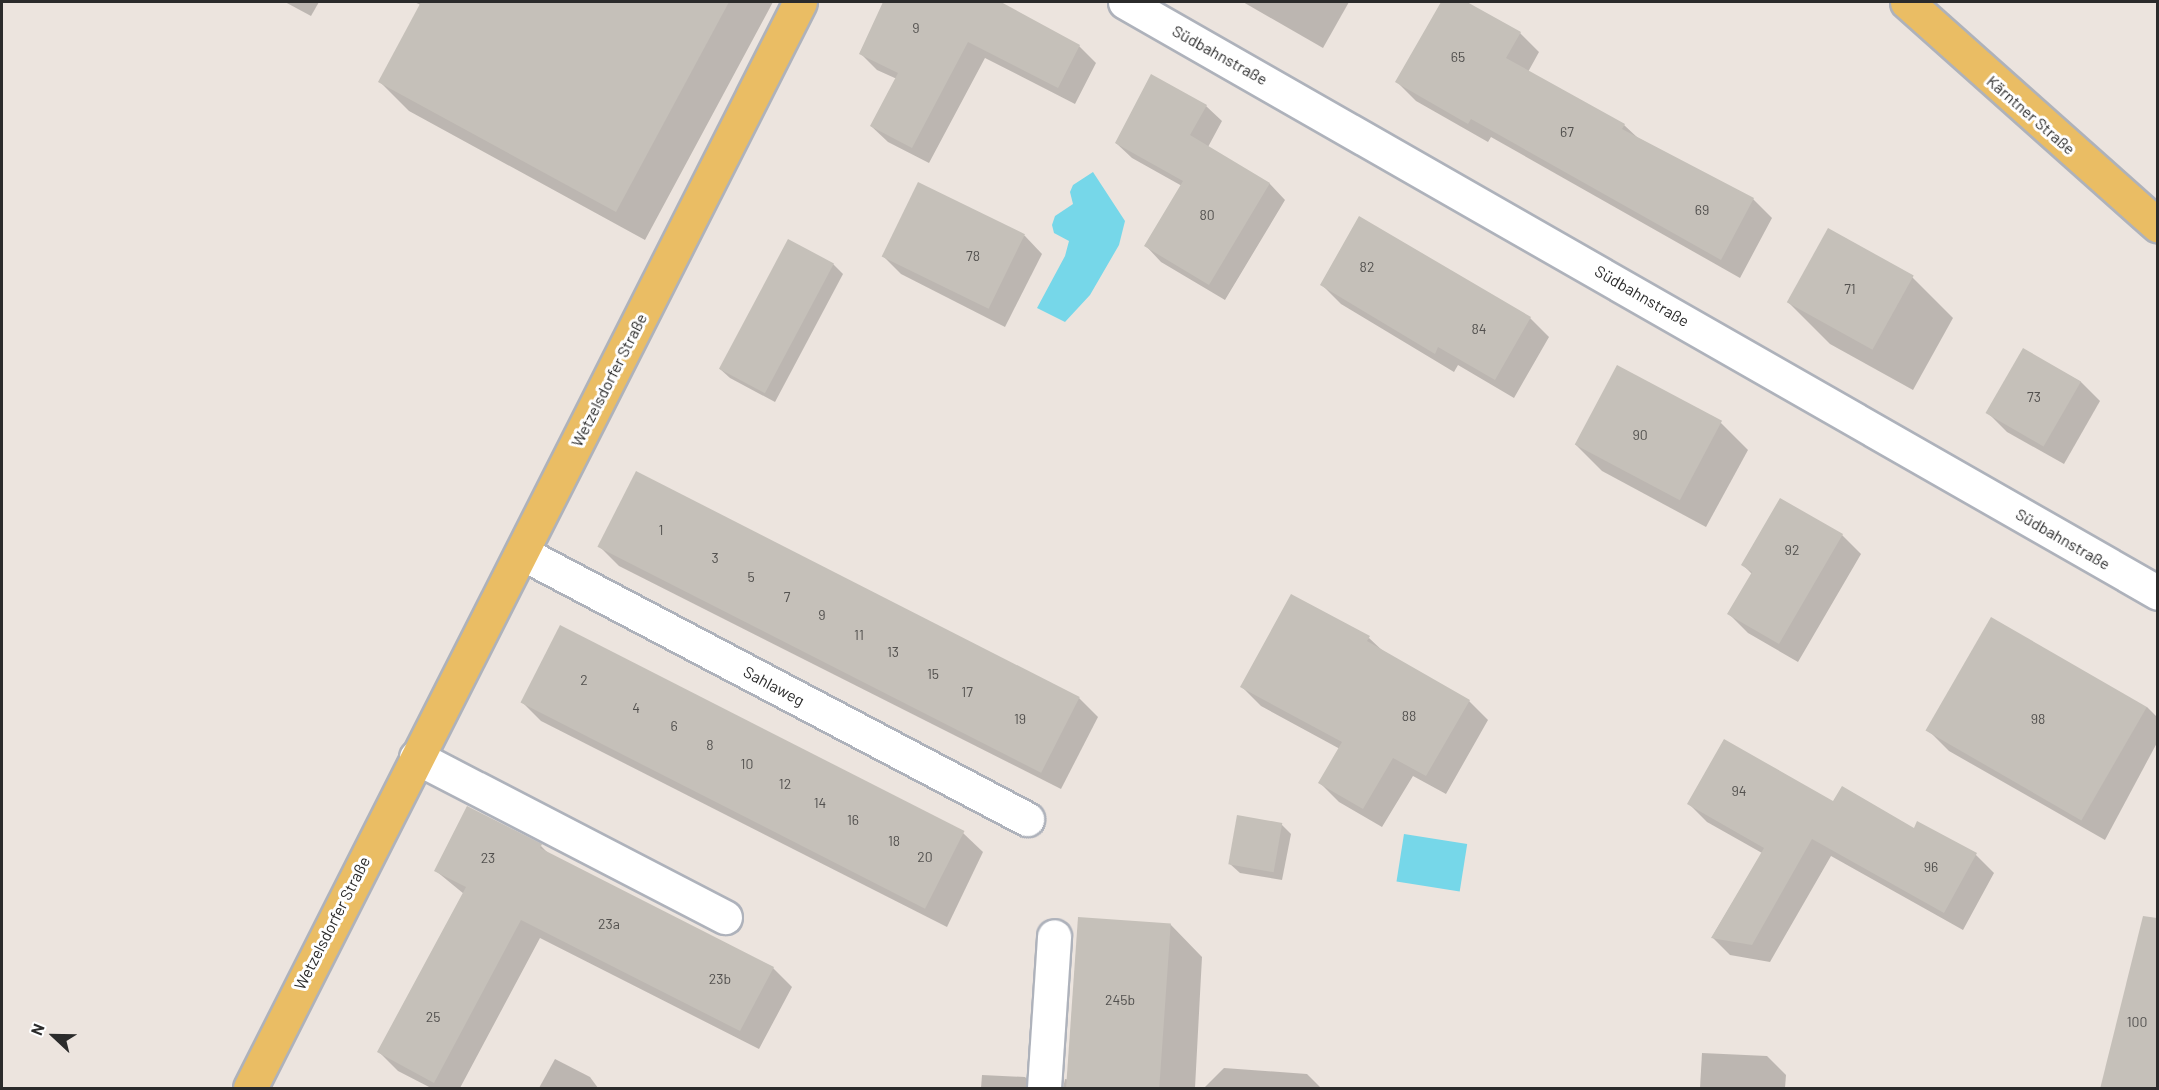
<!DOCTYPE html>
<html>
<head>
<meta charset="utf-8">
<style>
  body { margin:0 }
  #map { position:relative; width:2159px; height:1090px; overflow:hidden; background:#ece4de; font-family:Barlow,sans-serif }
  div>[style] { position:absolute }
  .water>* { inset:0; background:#76d7e9; transform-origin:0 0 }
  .shadow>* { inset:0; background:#0003 }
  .building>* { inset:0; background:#c5c0b9; transform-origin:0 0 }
  .roads { filter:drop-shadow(2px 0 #aeb2bb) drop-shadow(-2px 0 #aeb2bb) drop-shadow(0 2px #aeb2bb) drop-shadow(0 -2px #aeb2bb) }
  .minor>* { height:33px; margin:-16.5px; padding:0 16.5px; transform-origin:16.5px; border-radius:16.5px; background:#fff }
  .major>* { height:33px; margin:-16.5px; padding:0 16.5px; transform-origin:16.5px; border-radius:16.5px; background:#eabd64 }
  span { translate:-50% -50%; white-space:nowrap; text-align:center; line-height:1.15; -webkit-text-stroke:6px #fff; paint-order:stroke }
  .number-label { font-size:14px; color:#52504e }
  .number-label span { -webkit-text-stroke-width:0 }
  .street-label { font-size:16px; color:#2b2b2b }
  .frame { position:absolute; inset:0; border:3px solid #2b2b2b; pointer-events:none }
  .north { position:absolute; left:24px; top:1006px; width:60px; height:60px; -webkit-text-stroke:4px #fff; paint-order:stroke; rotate:292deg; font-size:16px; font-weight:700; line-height:24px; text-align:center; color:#2b2b2b }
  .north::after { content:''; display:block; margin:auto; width:21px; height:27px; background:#2b2b2b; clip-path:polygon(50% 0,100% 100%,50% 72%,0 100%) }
</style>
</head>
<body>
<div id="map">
  <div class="water">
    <div style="clip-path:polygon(1093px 172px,1125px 221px,1119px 245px,1090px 295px,1065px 322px,1037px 308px,1065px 256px,1069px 241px,1054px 233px,1052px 225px,1055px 216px,1073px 204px,1070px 192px,1073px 185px)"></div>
    <div style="left:1404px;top:834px;width:64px;height:48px;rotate:9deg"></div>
  </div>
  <div class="shadow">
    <div style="clip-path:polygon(285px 2px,319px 2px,311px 16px)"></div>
    <div style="clip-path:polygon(414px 2px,773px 2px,645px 240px,409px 111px,380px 82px,421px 5px)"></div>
    <div style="clip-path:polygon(885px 2px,981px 2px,988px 5px,997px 2px,1079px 46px,1096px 63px,1075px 104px,985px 58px,929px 163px,888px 142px,871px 126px,897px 79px,877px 70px,860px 53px)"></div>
    <div style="clip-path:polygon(1243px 2px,1349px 2px,1323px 48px)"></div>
    <div style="clip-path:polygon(1442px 2px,1464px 2px,1520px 33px,1539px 52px,1528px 72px,1624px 125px,1638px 138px,1753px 199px,1772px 218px,1740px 278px,1491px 137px,1488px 142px,1416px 101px,1397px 82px)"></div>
    <div style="clip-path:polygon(1206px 106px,1222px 121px,1208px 147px,1270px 184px,1285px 200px,1225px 300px,1161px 262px,1146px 246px,1182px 186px,1132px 158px,1116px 143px)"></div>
    <div style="clip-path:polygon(919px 184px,1025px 236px,1042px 254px,1005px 327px,901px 274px,884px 257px)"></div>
    <div style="clip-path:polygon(833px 264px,843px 274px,775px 402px,730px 378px,720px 369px)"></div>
    <div style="clip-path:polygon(1912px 277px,1953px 318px,1913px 390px,1830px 344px,1789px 303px)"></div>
    <div style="clip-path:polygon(1322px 285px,1530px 318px,1549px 337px,1514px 398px,1458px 365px,1454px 372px,1341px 304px)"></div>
    <div style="clip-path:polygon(2024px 350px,2081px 382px,2100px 401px,2064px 464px,2007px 432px,1988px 413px)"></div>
    <div style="clip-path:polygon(1721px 423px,1748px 450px,1706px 527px,1602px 471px,1575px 444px)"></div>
    <div style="clip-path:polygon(637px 473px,1079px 698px,1098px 717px,1061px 789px,619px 566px,600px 547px)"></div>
    <div style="clip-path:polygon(1842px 535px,1861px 554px,1798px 662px,1748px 633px,1729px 614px,1753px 575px,1743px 565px)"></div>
    <div style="clip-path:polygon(561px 627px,963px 833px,983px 852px,947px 927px,541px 721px,522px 702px)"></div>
    <div style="clip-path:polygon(1369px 638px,1385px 653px,1469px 701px,1488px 720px,1446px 794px,1413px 776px,1382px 827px,1339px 802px,1320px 783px,1340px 749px,1261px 706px,1242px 687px)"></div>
    <div style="clip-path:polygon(2147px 707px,2158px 718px,2158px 741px,2105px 840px,1949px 751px,1930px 732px)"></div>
    <div style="clip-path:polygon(1834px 803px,1976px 855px,1994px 873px,1963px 930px,1831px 856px,1770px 962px,1730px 955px,1712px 937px,1762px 853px,1707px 822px,1689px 804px)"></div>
    <div style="clip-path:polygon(1281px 824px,1291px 834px,1282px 880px,1240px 873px,1230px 864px)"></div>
    <div style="clip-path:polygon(541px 846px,550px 855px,773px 968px,792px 987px,759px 1049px,540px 938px,460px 1088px,431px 1088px,398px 1071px,379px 1052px,464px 894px,436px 871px)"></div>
    <div style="clip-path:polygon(1170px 924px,1202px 957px,1195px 1088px,1063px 1088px,1065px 1079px,1070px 1080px)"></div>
    <div style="clip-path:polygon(2135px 955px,2158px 960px,2158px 1088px,2107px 1088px)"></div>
    <div style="clip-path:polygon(1702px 1053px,1767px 1056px,1786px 1075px,1785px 1088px,1700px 1088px)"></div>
    <div style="clip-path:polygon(555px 1059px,590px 1077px,598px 1088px,539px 1088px)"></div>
    <div style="clip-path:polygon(1224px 1068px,1307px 1074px,1321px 1088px,1204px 1088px)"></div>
    <div style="clip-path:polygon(982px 1075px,1025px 1077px,1036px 1088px,981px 1088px)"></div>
  </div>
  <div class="building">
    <div style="clip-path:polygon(421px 2px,729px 2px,616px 212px,378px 82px)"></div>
    <div style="clip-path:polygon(883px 2px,1001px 2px,1080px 45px,1058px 88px,968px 42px,912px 148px,870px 126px,898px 73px,859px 54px)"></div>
    <div style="clip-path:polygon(1441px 2px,1467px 2px,1521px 32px,1506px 58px,1625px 124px,1622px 129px,1754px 198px,1721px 260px,1471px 119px,1468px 124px,1395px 82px)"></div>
    <div style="clip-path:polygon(1151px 74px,1207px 105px,1190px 135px,1270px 183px,1209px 285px,1144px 246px,1183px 181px,1115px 143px)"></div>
    <div style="left:918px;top:182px;width:119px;height:83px;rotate:26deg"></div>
    <div style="clip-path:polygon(1359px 216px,1531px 317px,1495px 380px,1438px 347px,1435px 354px,1320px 285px)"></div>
    <div style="left:1828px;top:228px;width:98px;height:85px;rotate:29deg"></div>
    <div style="left:788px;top:239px;width:52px;height:147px;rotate:28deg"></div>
    <div style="left:2023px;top:348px;width:67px;height:75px;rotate:30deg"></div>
    <div style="left:1617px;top:365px;width:119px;height:90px;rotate:28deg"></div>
    <div style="left:636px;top:471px;width:498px;height:85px;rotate:27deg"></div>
    <div style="clip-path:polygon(1780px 498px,1843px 534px,1779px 644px,1727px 614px,1752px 572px,1741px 565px)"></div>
    <div style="clip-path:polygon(1291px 594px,1370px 636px,1367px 641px,1470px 700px,1426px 776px,1393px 758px,1363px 809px,1318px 783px,1342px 742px,1240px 687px)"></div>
    <div style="left:1991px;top:617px;width:180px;height:131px;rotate:30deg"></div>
    <div style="left:560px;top:625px;width:454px;height:87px;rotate:27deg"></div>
    <div style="clip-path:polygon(1724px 739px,1833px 801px,1842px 786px,1914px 828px,1917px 821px,1977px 853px,1944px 913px,1812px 839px,1752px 945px,1711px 938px,1764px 848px,1687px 804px)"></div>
    <div style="clip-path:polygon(467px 806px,542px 844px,540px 848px,774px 967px,740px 1031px,521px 920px,434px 1083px,377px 1052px,466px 887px,434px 871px)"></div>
    <div style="left:1237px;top:815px;width:46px;height:50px;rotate:10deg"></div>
    <div style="clip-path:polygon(2143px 916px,2157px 918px,2157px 1089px,2100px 1089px)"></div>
    <div style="left:1078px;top:917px;width:93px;height:172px;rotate:4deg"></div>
  </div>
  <div class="roads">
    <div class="minor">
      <div style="left:1125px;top:2px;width:1190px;rotate:29.77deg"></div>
      <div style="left:522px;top:553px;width:571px;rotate:27.78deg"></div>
      <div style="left:416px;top:757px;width:348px;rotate:27.4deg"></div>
      <div style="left:1044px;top:1088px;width:152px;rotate:-86.2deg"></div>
    </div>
    <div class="major">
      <div style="left:1907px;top:2px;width:336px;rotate:41.7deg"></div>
      <div style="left:250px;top:1088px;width:1217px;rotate:-63.14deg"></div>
    </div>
  </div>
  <div class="number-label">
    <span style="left:916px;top:28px">9</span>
    <span style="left:1458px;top:57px">65</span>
    <span style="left:1567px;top:132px">67</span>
    <span style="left:1702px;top:210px">69</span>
    <span style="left:1207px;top:215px">80</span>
    <span style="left:973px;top:256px">78</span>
    <span style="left:1367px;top:267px">82</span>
    <span style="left:1850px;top:289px">71</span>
    <span style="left:1479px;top:329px">84</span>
    <span style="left:2034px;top:397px">73</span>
    <span style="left:1640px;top:435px">90</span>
    <span style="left:661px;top:530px">1</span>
    <span style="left:1792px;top:550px">92</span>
    <span style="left:715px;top:558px">3</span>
    <span style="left:751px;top:577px">5</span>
    <span style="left:787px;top:597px">7</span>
    <span style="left:822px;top:615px">9</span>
    <span style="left:859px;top:635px">11</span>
    <span style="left:893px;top:652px">13</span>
    <span style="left:933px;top:674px">15</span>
    <span style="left:584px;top:680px">2</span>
    <span style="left:967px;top:692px">17</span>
    <span style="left:636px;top:708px">4</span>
    <span style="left:1409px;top:716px">88</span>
    <span style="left:1020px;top:719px">19</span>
    <span style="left:2038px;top:719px">98</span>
    <span style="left:674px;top:726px">6</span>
    <span style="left:710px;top:745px">8</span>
    <span style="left:747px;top:764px">10</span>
    <span style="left:785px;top:784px">12</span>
    <span style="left:1739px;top:791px">94</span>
    <span style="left:820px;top:803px">14</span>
    <span style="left:853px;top:820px">16</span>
    <span style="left:894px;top:841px">18</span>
    <span style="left:925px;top:857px">20</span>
    <span style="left:488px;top:858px">23</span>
    <span style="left:1931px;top:867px">96</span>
    <span style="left:609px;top:924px">23a</span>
    <span style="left:720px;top:979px">23b</span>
    <span style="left:1120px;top:1000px">245b</span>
    <span style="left:433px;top:1017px">25</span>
    <span style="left:2137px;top:1022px">100</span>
  </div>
  <div class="street-label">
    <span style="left:1220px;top:55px;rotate:29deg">Südbahnstraße</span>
    <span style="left:2031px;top:115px;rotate:41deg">Kärntner Straße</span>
    <span style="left:1642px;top:296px;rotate:30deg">Südbahnstraße</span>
    <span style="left:609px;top:380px;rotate:-63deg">Wetzelsdorfer Straße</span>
    <span style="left:2063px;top:539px;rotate:30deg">Südbahnstraße</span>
    <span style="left:774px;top:686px;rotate:28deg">Sahlaweg</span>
    <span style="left:332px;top:923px;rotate:-63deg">Wetzelsdorfer Straße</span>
  </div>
  <div class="frame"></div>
  <div class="north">N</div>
</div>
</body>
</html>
